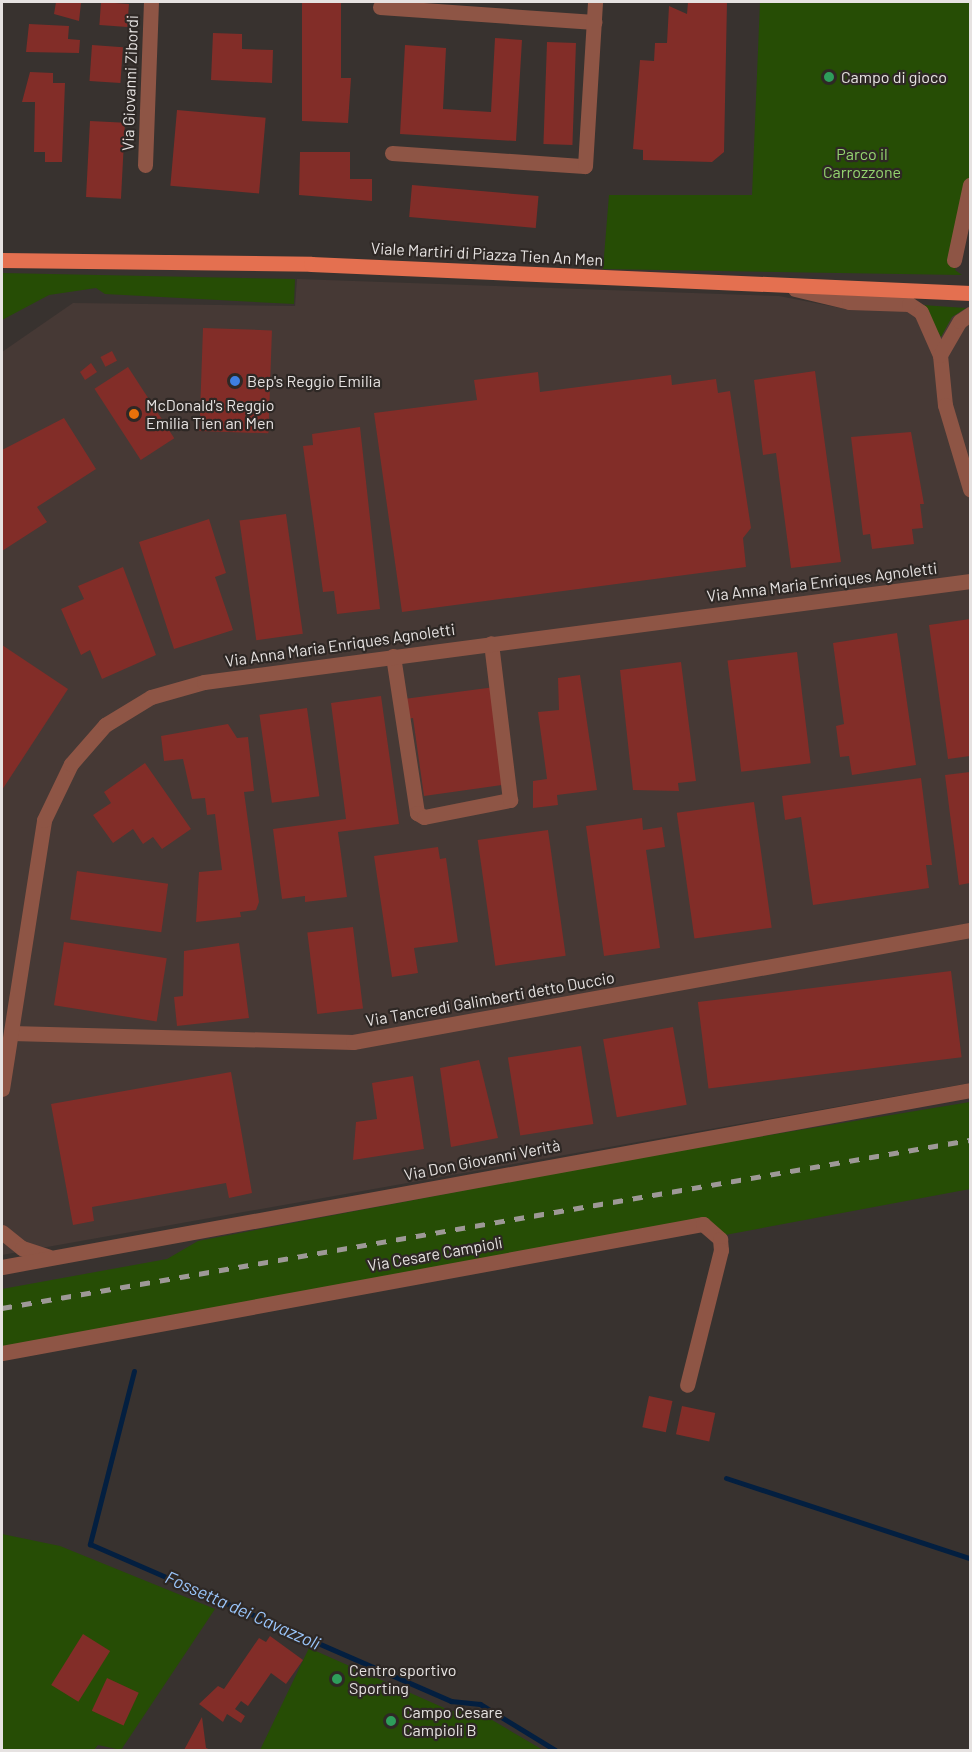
<!DOCTYPE html>
<html>
<head>
<meta charset="utf-8">
<style>
  body { margin:0 }
  #map { position:relative; width:972px; height:1752px; overflow:hidden; background:#38322f; font-family:Barlow,sans-serif }
  div>[style] { position:absolute }
  .built>* { inset:0; background:#463935 }
  .green>* { inset:0; background:#264d05 }
  .stream>* { height:5px; margin:-2.5px; padding:0 2.5px; transform-origin:2.5px; border-radius:2.5px; background:#031f40 }
  .building>* { inset:0; background:#822d28; transform-origin:0 0 }
  .minor>* { height:15px; margin:-7.5px; padding:0 7.5px; transform-origin:7.5px; border-radius:7.5px; background:#8e5545 }
  .major>* { height:15px; margin:-7.5px; padding:0 7.5px; transform-origin:7.5px; border-radius:7.5px; background:#e47050 }
  .rail>* { height:4.5px; margin-top:-2.25px; transform-origin:0; background:repeating-linear-gradient(90deg,#9e9997 0 10px,transparent 0 20px) }
  .dots>* { width:16px; height:16px; translate:-50% -50%; box-sizing:border-box; border:3px solid #2e2825; border-radius:50% }
  span { translate:-50% -50%; white-space:nowrap; text-align:center; line-height:1.15; -webkit-text-stroke:4.5px #2e2825; paint-order:stroke }
  .poi-label { font-size:16px; color:#e6e2e1 }
  .left { translate:0 -50%; text-align:left }
  .street-label { font-size:16px; color:#e6e2e1 }
  .park-label { font-size:16px; color:#94d46f }
  .water-label { font-size:18px; color:#9ac5fa; font-style:italic }
  .frame { position:absolute; inset:0; border:3px solid #e6e2e1; pointer-events:none }
</style>
</head>
<body>
<div id="map">
  <div class="built">
    <div style="clip-path:polygon(297px 279px,779px 296px,851px 310px,970px 309px,970px 1083px,2px 1255px,2px 352px,73px 303px,295px 306px)"></div>
  </div>
  <div class="green">
    <div style="clip-path:polygon(760px 2px,970px 2px,970px 223px,955px 270px,962px 275px,603px 269px,609px 195px,752px 195px)"></div>
    <div style="clip-path:polygon(2px 273px,295px 279px,294px 304px,105px 294px,96px 288px,49px 295px,2px 320px)"></div>
    <div style="clip-path:polygon(922px 305px,966px 308px,952px 317px,941px 337px)"></div>
    <div style="clip-path:polygon(970px 1102px,970px 1189px,725px 1235px,704px 1220px,2px 1349px,2px 1289px,167px 1259px,198px 1241px,667px 1152px)"></div>
    <div style="clip-path:polygon(2px 1534px,60px 1546px,215px 1609px,121px 1750px,98px 1745px,94px 1750px,2px 1750px)"></div>
    <div style="clip-path:polygon(309px 1648px,451px 1711px,475px 1710px,543px 1750px,260px 1750px)"></div>
  </div>
  <div class="stream">
    <div style="left:134px;top:1371px;width:179px;rotate:104.3deg"></div>
    <div style="left:90px;top:1544px;width:394px;rotate:23.5deg"></div>
    <div style="left:451px;top:1701px;width:29px;rotate:6deg"></div>
    <div style="left:480px;top:1704px;width:88px;rotate:31.5deg"></div>
    <div style="left:726px;top:1478px;width:257px;rotate:18.2deg"></div>
  </div>
  <div class="building">
    <div style="clip-path:polygon(56px 2px,81px 3px,79px 21px,54px 14px)"></div>
    <div style="left:101px;top:2px;width:28px;height:23px;rotate:4deg"></div>
    <div style="clip-path:polygon(302px 2px,341px 2px,341px 78px,351px 78px,348px 123px,302px 121px)"></div>
    <div style="clip-path:polygon(688px 2px,727px 2px,724px 152px,712px 162px,643px 160px,643px 150px,633px 149px,640px 60px,654px 61px,655px 43px,667px 43px,669px 6px,687px 14px)"></div>
    <div style="clip-path:polygon(29px 24px,69px 26px,68px 39px,80px 40px,79px 53px,26px 52px)"></div>
    <div style="clip-path:polygon(213px 33px,242px 34px,242px 49px,273px 50px,272px 83px,211px 80px)"></div>
    <div style="clip-path:polygon(495px 38px,522px 40px,516px 141px,400px 134px,405px 45px,446px 48px,443px 109px,491px 112px)"></div>
    <div style="left:547px;top:42px;width:29px;height:102px;rotate:2deg"></div>
    <div style="left:92px;top:45px;width:31px;height:36px;rotate:4deg"></div>
    <div style="clip-path:polygon(30px 72px,53px 73px,53px 83px,65px 83px,62px 162px,45px 162px,45px 152px,34px 152px,35px 102px,22px 102px)"></div>
    <div style="left:177px;top:110px;width:89px;height:76px;rotate:5deg"></div>
    <div style="left:90px;top:121px;width:35px;height:76px;rotate:3deg"></div>
    <div style="clip-path:polygon(300px 152px,350px 152px,350px 179px,372px 179px,372px 201px,299px 195px)"></div>
    <div style="left:412px;top:185px;width:127px;height:32px;rotate:5deg"></div>
    <div style="left:203px;top:328px;width:69px;height:103px;rotate:2deg"></div>
    <div style="left:112px;top:351px;width:11px;height:13px;rotate:63deg"></div>
    <div style="clip-path:polygon(91px 363px,97px 372px,85px 380px,80px 372px)"></div>
    <div style="left:128px;top:367px;width:85px;height:40px;rotate:57deg"></div>
    <div style="clip-path:polygon(815px 371px,841px 562px,791px 568px,776px 453px,763px 455px,754px 380px)"></div>
    <div style="clip-path:polygon(538px 372px,540px 392px,671px 375px,672px 385px,716px 379px,718px 393px,730px 391px,751px 528px,743px 538px,746px 567px,402px 612px,374px 413px,477px 400px,474px 380px)"></div>
    <div style="clip-path:polygon(64px 418px,96px 469px,37px 507px,47px 522px,2px 551px,2px 450px)"></div>
    <div style="clip-path:polygon(360px 427px,380px 609px,337px 614px,334px 591px,323px 592px,303px 446px,313px 445px,312px 434px)"></div>
    <div style="clip-path:polygon(911px 432px,924px 504px,920px 504px,923px 528px,912px 529px,914px 544px,872px 549px,870px 534px,863px 535px,851px 437px)"></div>
    <div style="left:286px;top:514px;width:121px;height:47px;rotate:82deg"></div>
    <div style="clip-path:polygon(209px 519px,226px 573px,215px 577px,233px 630px,174px 649px,139px 542px)"></div>
    <div style="clip-path:polygon(123px 567px,156px 655px,102px 679px,90px 650px,81px 655px,61px 609px,84px 599px,78px 586px)"></div>
    <div style="clip-path:polygon(970px 619px,970px 756px,948px 759px,929px 625px)"></div>
    <div style="clip-path:polygon(897px 633px,916px 765px,852px 775px,849px 756px,840px 757px,836px 726px,844px 724px,833px 643px)"></div>
    <div style="clip-path:polygon(2px 645px,68px 689px,2px 790px)"></div>
    <div style="left:797px;top:652px;width:112px;height:70px;rotate:83deg"></div>
    <div style="clip-path:polygon(681px 662px,696px 781px,678px 783px,679px 791px,633px 790px,620px 670px)"></div>
    <div style="clip-path:polygon(580px 675px,597px 790px,557px 795px,558px 805px,533px 808px,533px 781px,547px 779px,538px 712px,559px 710px,558px 678px)"></div>
    <div style="clip-path:polygon(495px 687px,502px 785px,424px 796px,413px 718px,407px 719px,404px 699px)"></div>
    <div style="clip-path:polygon(381px 696px,399px 824px,338px 832px,347px 897px,305px 902px,305px 896px,282px 899px,273px 829px,346px 819px,331px 703px)"></div>
    <div style="left:307px;top:708px;width:89px;height:48px;rotate:82deg"></div>
    <div style="clip-path:polygon(228px 724px,237px 738px,248px 737px,254px 791px,244px 792px,259px 902px,256px 910px,240px 912px,241px 917px,196px 922px,199px 872px,222px 870px,215px 814px,207px 815px,205px 798px,192px 799px,183px 759px,164px 761px,161px 736px)"></div>
    <div style="clip-path:polygon(145px 763px,191px 829px,162px 849px,153px 837px,143px 844px,133px 829px,113px 843px,93px 815px,111px 803px,104px 792px)"></div>
    <div style="clip-path:polygon(970px 772px,970px 883px,959px 885px,945px 775px)"></div>
    <div style="clip-path:polygon(921px 778px,932px 865px,926px 865px,929px 888px,813px 905px,801px 817px,785px 820px,782px 796px)"></div>
    <div style="left:754px;top:802px;width:127px;height:78px;rotate:82deg"></div>
    <div style="clip-path:polygon(642px 818px,643px 830px,662px 827px,665px 847px,646px 850px,660px 948px,604px 956px,586px 826px)"></div>
    <div style="left:548px;top:830px;width:127px;height:71px;rotate:82deg"></div>
    <div style="clip-path:polygon(438px 847px,440px 859px,446px 858px,458px 942px,414px 948px,418px 973px,392px 977px,374px 856px)"></div>
    <div style="left:77px;top:871px;width:92px;height:49px;rotate:8deg"></div>
    <div style="left:353px;top:927px;width:82px;height:46px;rotate:83deg"></div>
    <div style="left:64px;top:942px;width:104px;height:64px;rotate:9deg"></div>
    <div style="clip-path:polygon(239px 943px,249px 1018px,177px 1026px,174px 997px,183px 996px,184px 951px)"></div>
    <div style="left:951px;top:971px;width:87px;height:255px;rotate:83deg"></div>
    <div style="left:673px;top:1027px;width:79px;height:71px;rotate:80deg"></div>
    <div style="left:581px;top:1046px;width:79px;height:74px;rotate:81deg"></div>
    <div style="clip-path:polygon(479px 1060px,498px 1138px,451px 1147px,440px 1068px)"></div>
    <div style="clip-path:polygon(231px 1072px,252px 1193px,229px 1198px,226px 1183px,92px 1207px,94px 1221px,73px 1225px,51px 1104px)"></div>
    <div style="clip-path:polygon(413px 1076px,424px 1149px,353px 1160px,356px 1122px,377px 1119px,372px 1083px)"></div>
    <div style="left:649px;top:1396px;width:24px;height:32px;rotate:12deg"></div>
    <div style="left:682px;top:1406px;width:34px;height:29px;rotate:12deg"></div>
    <div style="left:83px;top:1634px;width:32px;height:60px;rotate:32deg"></div>
    <div style="clip-path:polygon(270px 1636px,303px 1660px,286px 1684px,271px 1673px,248px 1706px,241px 1701px,235px 1709px,245px 1716px,241px 1723px,227px 1714px,223px 1722px,199px 1704px,218px 1686px,224px 1689px,259px 1638px,266px 1642px)"></div>
    <div style="left:107px;top:1678px;width:35px;height:36px;rotate:25deg"></div>
    <div style="clip-path:polygon(202px 1717px,206px 1748px,211px 1750px,184px 1750px)"></div>
  </div>
  <div class="minor">
    <div style="left:380px;top:7px;width:215px;rotate:4deg"></div>
    <div style="left:392px;top:153px;width:193px;rotate:3.9deg"></div>
    <div style="left:585px;top:166px;width:164px;rotate:-86.5deg"></div>
    <div style="left:145px;top:165px;width:163px;rotate:-87.9deg"></div>
    <div style="left:954px;top:260px;width:77px;rotate:-78deg"></div>
    <div style="left:795px;top:289px;width:56px;rotate:13.5deg"></div>
    <div style="left:849px;top:302px;width:60px;rotate:1.9deg"></div>
    <div style="left:909px;top:304px;width:14px;rotate:34deg"></div>
    <div style="left:921px;top:312px;width:47px;rotate:66.2deg"></div>
    <div style="left:940px;top:355px;width:50px;rotate:84.3deg"></div>
    <div style="left:945px;top:405px;width:88px;rotate:73.4deg"></div>
    <div style="left:940px;top:355px;width:39px;rotate:-60deg"></div>
    <div style="left:960px;top:321px;width:12px;rotate:-35deg"></div>
    <div style="left:393px;top:656px;width:159px;rotate:81.3deg"></div>
    <div style="left:417px;top:813px;width:8px;rotate:30deg"></div>
    <div style="left:424px;top:817px;width:88px;rotate:-11.2deg"></div>
    <div style="left:510px;top:800px;width:158px;rotate:-96.9deg"></div>
    <div style="left:11px;top:1033px;width:342px;rotate:1.5deg"></div>
    <div style="left:353px;top:1042px;width:627px;rotate:-10.29deg"></div>
    <div style="left:2px;top:1089px;width:272px;rotate:-81.1deg"></div>
    <div style="left:44px;top:820px;width:62px;rotate:-64.3deg"></div>
    <div style="left:71px;top:764px;width:52px;rotate:-48.9deg"></div>
    <div style="left:105px;top:725px;width:54px;rotate:-31.3deg"></div>
    <div style="left:151px;top:697px;width:55px;rotate:-15.8deg"></div>
    <div style="left:204px;top:682px;width:773px;rotate:-7.51deg"></div>
    <div style="left:2px;top:1232px;width:26px;rotate:39deg"></div>
    <div style="left:22px;top:1248px;width:28px;rotate:18deg"></div>
    <div style="left:2px;top:1267px;width:984px;rotate:-10.36deg"></div>
    <div style="left:2px;top:1353px;width:713px;rotate:-10.43deg"></div>
    <div style="left:703px;top:1224px;width:23px;rotate:41deg"></div>
    <div style="left:720px;top:1239px;width:11px;rotate:85deg"></div>
    <div style="left:721px;top:1250px;width:139px;rotate:104.1deg"></div>
  </div>
  <div class="major">
    <div style="left:2px;top:260px;width:309px;rotate:0.7deg"></div>
    <div style="left:311px;top:264px;width:660px;rotate:2.52deg"></div>
  </div>
  <div class="rail">
    <div style="left:2px;top:1308px;width:982px;rotate:-9.85deg"></div>
  </div>
  <div class="dots">
    <div style="left:829px;top:77px;background:#2e9e5b"></div>
    <div style="left:235px;top:381px;background:#3f7fe0"></div>
    <div style="left:134px;top:414px;background:#e8710a"></div>
    <div style="left:337px;top:1679px;background:#2e9e5b"></div>
    <div style="left:391px;top:1721px;background:#2e9e5b"></div>
  </div>
  <div class="poi-label">
    <span class="left" style="left:841px;top:77px">Campo di gioco</span>
    <span class="left" style="left:247px;top:381px">Bep's Reggio Emilia</span>
    <span class="left" style="left:146px;top:414px">McDonald's Reggio<br>Emilia Tien an Men</span>
    <span class="left" style="left:349px;top:1679px">Centro sportivo<br>Sporting</span>
    <span class="left" style="left:403px;top:1721px">Campo Cesare<br>Campioli B</span>
  </div>
  <div class="street-label">
    <span style="left:130px;top:83px;rotate:-88deg">Via Giovanni Zibordi</span>
    <span style="left:487px;top:254px;rotate:3deg">Viale Martiri di Piazza Tien An Men</span>
    <span style="left:822px;top:582px;rotate:-7deg">Via Anna Maria Enriques Agnoletti</span>
    <span style="left:340px;top:645px;rotate:-8deg">Via Anna Maria Enriques Agnoletti</span>
    <span style="left:490px;top:999px;rotate:-10deg">Via Tancredi Galimberti detto Duccio</span>
    <span style="left:482px;top:1160px;rotate:-11deg">Via Don Giovanni Verità</span>
    <span style="left:435px;top:1254px;rotate:-10deg">Via Cesare Campioli</span>
  </div>
  <div class="park-label">
    <span style="left:862px;top:163px">Parco il<br>Carrozzone</span>
  </div>
  <div class="water-label">
    <span style="left:243px;top:1610px;rotate:24deg">Fossetta dei Cavazzoli</span>
  </div>
  <div class="frame"></div>
</div>
</body>
</html>
